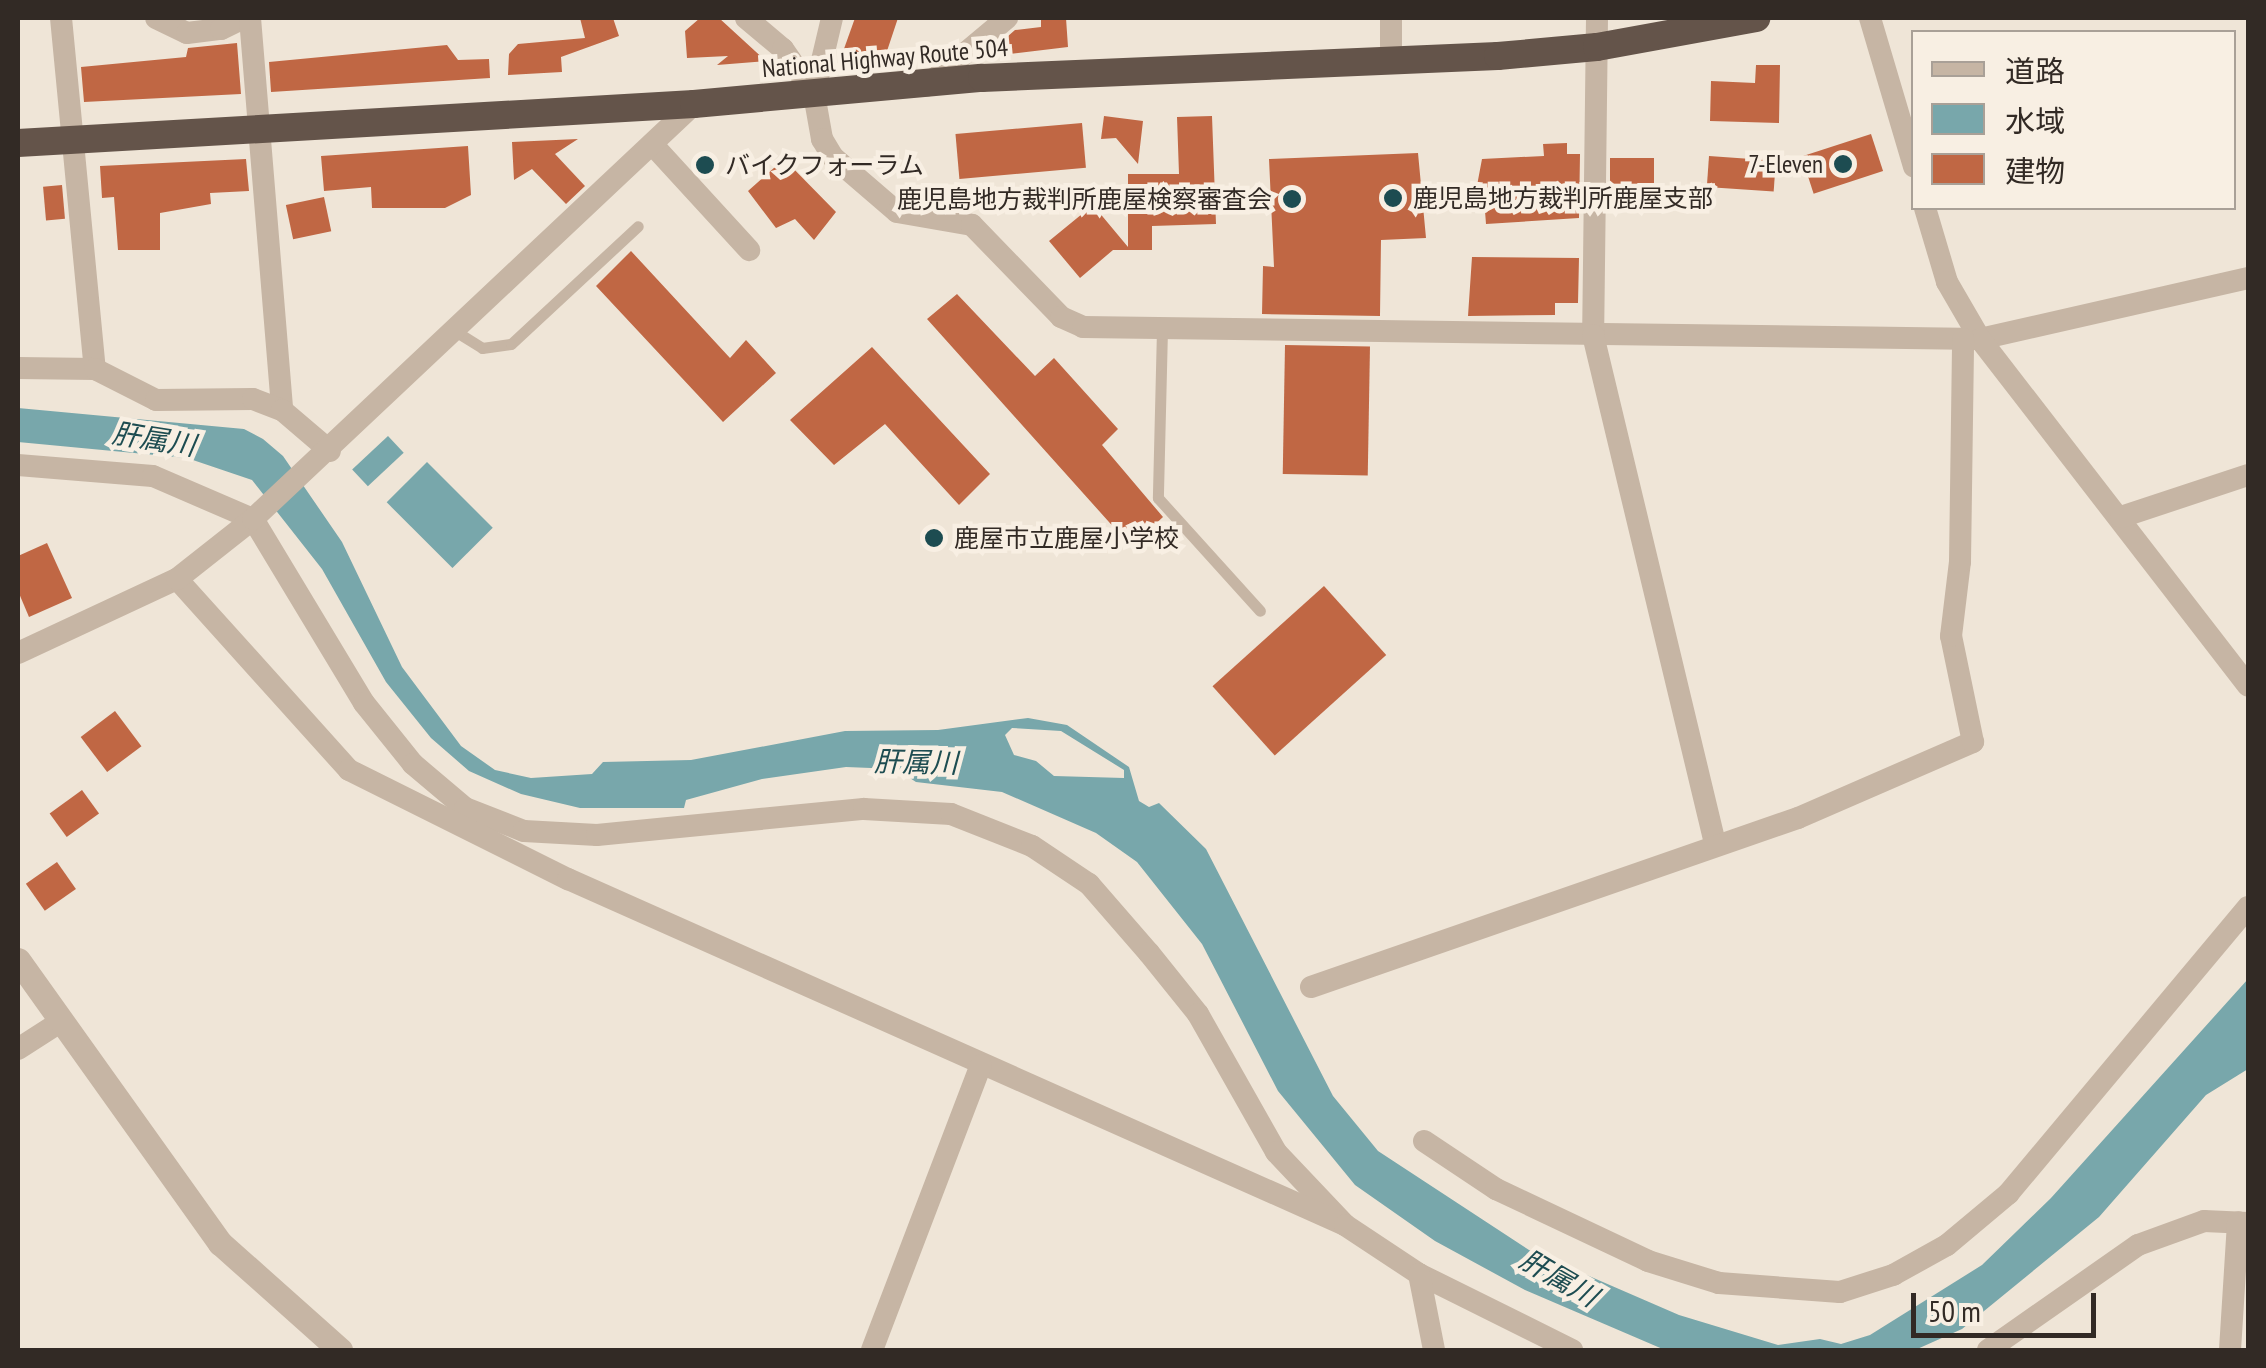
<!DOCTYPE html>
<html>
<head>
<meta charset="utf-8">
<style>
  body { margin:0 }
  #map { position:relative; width:2266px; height:1368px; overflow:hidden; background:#efe5d7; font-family:"PT Sans Narrow","Noto Sans JP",sans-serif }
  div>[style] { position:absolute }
  .water>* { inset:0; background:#78a7ab; transform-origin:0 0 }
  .building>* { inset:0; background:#c06744; transform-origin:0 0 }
  .service>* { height:11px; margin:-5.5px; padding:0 5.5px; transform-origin:5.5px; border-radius:5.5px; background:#c6b5a4 }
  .minor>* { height:22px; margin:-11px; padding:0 11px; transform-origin:11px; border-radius:11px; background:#c6b5a4 }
  .tertiary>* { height:25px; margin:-12.5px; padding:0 12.5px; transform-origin:12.5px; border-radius:12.5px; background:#c6b5a4 }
  .trunk>* { height:28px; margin:-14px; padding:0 14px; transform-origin:14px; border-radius:14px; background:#64544a }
  .dots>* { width:28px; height:28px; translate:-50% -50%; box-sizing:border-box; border:5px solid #f8efe3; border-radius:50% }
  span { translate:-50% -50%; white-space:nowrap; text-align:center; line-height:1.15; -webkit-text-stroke:9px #f8efe3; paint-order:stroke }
  .street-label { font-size:25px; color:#322a25 }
  .poi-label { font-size:25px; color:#322a25 }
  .right { translate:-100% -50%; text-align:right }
  .left { translate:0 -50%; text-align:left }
  .water-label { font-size:28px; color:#1d4c51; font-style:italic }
  .frame { position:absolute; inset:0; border:20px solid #322a25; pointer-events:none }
  .legend { position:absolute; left:1911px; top:30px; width:325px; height:180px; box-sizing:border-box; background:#f8efe3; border:2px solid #a9a097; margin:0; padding:12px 18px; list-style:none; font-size:30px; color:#322a25 }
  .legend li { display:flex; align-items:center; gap:20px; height:50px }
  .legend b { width:50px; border:2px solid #a9a097 }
  .scale { position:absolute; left:1911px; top:1293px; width:185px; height:45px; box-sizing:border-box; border:5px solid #322a25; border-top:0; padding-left:12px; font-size:30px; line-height:35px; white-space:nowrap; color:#322a25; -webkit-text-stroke:8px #f8efe3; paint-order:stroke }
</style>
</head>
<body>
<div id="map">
  <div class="water">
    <div style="clip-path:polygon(evenodd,18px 408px,244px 429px,263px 439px,283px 456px,342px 542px,402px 667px,461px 746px,495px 770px,531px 778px,592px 774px,603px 762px,691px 760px,845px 731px,938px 730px,1028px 718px,1067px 725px,1129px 767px,1139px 801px,1149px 807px,1159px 803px,1206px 849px,1333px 1096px,1378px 1151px,1529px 1250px,1679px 1315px,1778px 1345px,1820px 1339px,1841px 1344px,1870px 1335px,1982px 1265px,2051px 1198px,2248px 979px,2248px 1069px,2206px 1095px,2099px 1217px,1962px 1329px,1915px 1350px,1665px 1350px,1525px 1290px,1435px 1241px,1355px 1185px,1278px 1091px,1202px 944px,1137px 862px,1096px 833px,1002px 792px,916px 782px,896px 769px,846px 767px,762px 779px,686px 800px,684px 808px,580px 808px,521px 794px,469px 771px,431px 738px,386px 682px,322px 569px,252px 480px,187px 458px,18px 442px,18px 408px,1012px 728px,1061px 731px,1124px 770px,1124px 778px,1054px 776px,1036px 761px,1014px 755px,1005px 735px,1012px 728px)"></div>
    <div style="left:388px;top:436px;width:23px;height:49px;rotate:47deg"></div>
    <div style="left:427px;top:462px;width:93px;height:57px;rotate:45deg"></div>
  </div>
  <div class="building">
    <div style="clip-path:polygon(580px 18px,613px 18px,619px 36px,561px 57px,562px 72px,508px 75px,509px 54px,518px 44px,585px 38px)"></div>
    <div style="clip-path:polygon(700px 18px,719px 18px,766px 61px,717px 65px,728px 56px,687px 58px,685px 31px)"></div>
    <div style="clip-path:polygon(855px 18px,898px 18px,886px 54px,840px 60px)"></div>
    <div style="clip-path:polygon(1041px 18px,1066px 18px,1068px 47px,984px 57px,1015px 30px,1041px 27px)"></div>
    <div style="clip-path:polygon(237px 43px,241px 94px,84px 102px,81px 67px,186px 57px,188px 48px)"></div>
    <div style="clip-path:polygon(447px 45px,458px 60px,489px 59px,490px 78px,271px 92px,269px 62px)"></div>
    <div style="clip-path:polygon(1756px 65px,1780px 65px,1779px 123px,1710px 121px,1711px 81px,1755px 83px)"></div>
    <div style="clip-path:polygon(1104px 116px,1143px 121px,1138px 164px,1116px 138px,1101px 139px)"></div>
    <div style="clip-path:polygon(1212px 116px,1216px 224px,1152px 226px,1152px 250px,1113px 250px,1080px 278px,1049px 241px,1093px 205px,1128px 247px,1128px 174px,1179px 174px,1177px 117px)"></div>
    <div style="left:1082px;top:123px;width:45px;height:127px;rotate:85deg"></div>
    <div style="left:1871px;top:134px;width:39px;height:73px;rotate:72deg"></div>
    <div style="clip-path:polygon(578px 139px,555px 154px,585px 186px,566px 204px,532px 169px,514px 180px,512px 142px)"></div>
    <div style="clip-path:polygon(1567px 143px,1567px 154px,1580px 154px,1579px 218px,1486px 224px,1485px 211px,1472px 212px,1482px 159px,1544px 156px,1543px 144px)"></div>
    <div style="clip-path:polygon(468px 146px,471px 195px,445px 208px,372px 208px,371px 187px,324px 191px,321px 156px)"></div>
    <div style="clip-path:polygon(1418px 153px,1426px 238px,1381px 240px,1380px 316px,1262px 314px,1263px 266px,1274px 267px,1269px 159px)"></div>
    <div style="left:1709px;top:156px;width:67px;height:31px;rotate:4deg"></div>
    <div style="left:1610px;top:158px;width:44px;height:26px"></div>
    <div style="clip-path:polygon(246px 159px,249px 191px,210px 193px,211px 204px,160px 213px,160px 250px,118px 250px,114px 197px,102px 198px,100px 166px)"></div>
    <div style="clip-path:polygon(784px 159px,836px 212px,814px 240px,795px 219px,776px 228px,748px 191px)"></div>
    <div style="left:62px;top:185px;width:34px;height:19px;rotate:85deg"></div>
    <div style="left:324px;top:197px;width:35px;height:39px;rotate:78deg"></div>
    <div style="clip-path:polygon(631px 251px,730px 358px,746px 340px,776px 373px,723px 422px,596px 286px)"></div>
    <div style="clip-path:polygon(1472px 257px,1579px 258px,1578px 303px,1555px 303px,1555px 315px,1468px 316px)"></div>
    <div style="clip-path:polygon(957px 294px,1035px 376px,1054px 358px,1118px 429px,1102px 445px,1163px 517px,1137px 541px,1132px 535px,1126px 541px,927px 319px)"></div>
    <div style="left:1285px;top:345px;width:85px;height:129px;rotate:1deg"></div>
    <div style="clip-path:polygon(872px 347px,990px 474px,959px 505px,885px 424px,834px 465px,790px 420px)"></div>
    <div style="clip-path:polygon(47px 543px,72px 598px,29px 617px,18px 591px,18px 556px)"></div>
    <div style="left:1324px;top:586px;width:93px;height:150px;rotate:48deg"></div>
    <div style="left:115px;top:711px;width:44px;height:43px;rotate:53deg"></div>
    <div style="left:82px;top:790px;width:29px;height:40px;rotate:54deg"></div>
    <div style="left:57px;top:862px;width:33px;height:38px;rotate:55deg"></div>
  </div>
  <div class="service">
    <div style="left:1162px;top:329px;width:169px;rotate:91.4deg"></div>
    <div style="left:1158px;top:498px;width:152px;rotate:47.9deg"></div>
    <div style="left:455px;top:331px;width:32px;rotate:32deg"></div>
    <div style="left:482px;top:348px;width:29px;rotate:-8deg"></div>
    <div style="left:511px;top:344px;width:173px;rotate:-42.9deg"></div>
  </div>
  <div class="minor">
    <div style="left:61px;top:18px;width:353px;rotate:84.5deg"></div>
    <div style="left:156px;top:18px;width:34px;rotate:26deg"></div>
    <div style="left:187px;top:33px;width:34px;rotate:-7deg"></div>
    <div style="left:221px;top:29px;width:25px;rotate:-26deg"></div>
    <div style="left:250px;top:18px;width:393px;rotate:85.3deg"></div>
    <div style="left:746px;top:18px;width:48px;rotate:40deg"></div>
    <div style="left:783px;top:49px;width:55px;rotate:55.4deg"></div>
    <div style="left:832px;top:18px;width:78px;rotate:103.3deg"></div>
    <div style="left:814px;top:94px;width:46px;rotate:79.9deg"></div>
    <div style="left:822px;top:139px;width:21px;rotate:59deg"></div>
    <div style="left:833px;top:157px;width:84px;rotate:40.7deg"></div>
    <div style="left:897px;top:212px;width:76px;rotate:9.8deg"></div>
    <div style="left:972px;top:225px;width:128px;rotate:45.9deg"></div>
    <div style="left:1061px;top:317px;width:24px;rotate:24deg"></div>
    <div style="left:1083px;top:327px;width:897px;rotate:0.77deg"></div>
    <div style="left:1980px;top:339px;width:275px;rotate:-12.8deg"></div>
    <div style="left:1597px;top:18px;width:317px;rotate:90.7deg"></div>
    <div style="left:1593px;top:335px;width:522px;rotate:76.5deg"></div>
    <div style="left:1870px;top:18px;width:155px;rotate:73.5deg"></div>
    <div style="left:1391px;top:61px;width:43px;rotate:-90deg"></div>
    <div style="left:926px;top:86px;width:106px;rotate:-40deg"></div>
    <div style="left:652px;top:144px;width:144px;rotate:47.5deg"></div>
    <div style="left:1925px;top:208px;width:77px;rotate:73.4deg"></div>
    <div style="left:1947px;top:282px;width:66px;rotate:59.9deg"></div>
    <div style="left:1980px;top:339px;width:438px;rotate:52.3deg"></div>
    <div style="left:18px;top:368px;width:77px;rotate:0.7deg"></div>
    <div style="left:95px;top:369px;width:68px;rotate:26.9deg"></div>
    <div style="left:156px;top:400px;width:97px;rotate:-0.6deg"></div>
    <div style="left:253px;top:399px;width:31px;rotate:21deg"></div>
    <div style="left:282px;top:410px;width:63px;rotate:40.5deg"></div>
    <div style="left:18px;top:465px;width:135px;rotate:4.7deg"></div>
    <div style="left:153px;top:476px;width:109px;rotate:23.3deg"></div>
    <div style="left:253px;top:519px;width:215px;rotate:58.9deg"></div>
    <div style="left:364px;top:703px;width:78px;rotate:51.2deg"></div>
    <div style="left:413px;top:764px;width:68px;rotate:40.2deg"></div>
    <div style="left:465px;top:808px;width:63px;rotate:21.3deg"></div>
    <div style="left:524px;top:831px;width:73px;rotate:3.1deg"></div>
    <div style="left:597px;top:835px;width:268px;rotate:-5.6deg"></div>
    <div style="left:864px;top:809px;width:87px;rotate:3.3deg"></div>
    <div style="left:951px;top:814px;width:87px;rotate:21.6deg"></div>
    <div style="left:1032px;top:846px;width:69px;rotate:33.7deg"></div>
    <div style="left:1089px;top:884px;width:91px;rotate:49deg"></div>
    <div style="left:1149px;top:953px;width:78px;rotate:51.2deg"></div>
    <div style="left:1198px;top:1014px;width:159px;rotate:60.5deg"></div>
    <div style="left:1276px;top:1152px;width:100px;rotate:46.6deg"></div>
    <div style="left:2121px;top:517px;width:134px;rotate:-18.3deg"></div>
    <div style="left:177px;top:579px;width:257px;rotate:48deg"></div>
    <div style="left:349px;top:770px;width:245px;rotate:26.5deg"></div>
    <div style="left:568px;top:879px;width:851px;rotate:24deg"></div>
    <div style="left:1345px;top:1225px;width:89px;rotate:33.5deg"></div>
    <div style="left:1419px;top:1274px;width:171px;rotate:26.4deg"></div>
    <div style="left:18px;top:653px;width:175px;rotate:-25deg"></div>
    <div style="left:177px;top:579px;width:97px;rotate:-38.3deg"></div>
    <div style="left:253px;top:519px;width:606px;rotate:-43.26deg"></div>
    <div style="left:1311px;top:987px;width:515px;rotate:-19.14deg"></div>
    <div style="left:1798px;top:818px;width:191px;rotate:-23.5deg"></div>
    <div style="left:1973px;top:742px;width:108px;rotate:-101.7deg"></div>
    <div style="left:1951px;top:636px;width:75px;rotate:-83.1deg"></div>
    <div style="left:1960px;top:562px;width:223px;rotate:-89.2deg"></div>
    <div style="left:18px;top:1049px;width:50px;rotate:-32.7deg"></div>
    <div style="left:1424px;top:1141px;width:87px;rotate:33.7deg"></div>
    <div style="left:1496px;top:1189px;width:168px;rotate:25.3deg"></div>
    <div style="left:1648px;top:1261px;width:74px;rotate:17.2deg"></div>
    <div style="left:1719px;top:1283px;width:121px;rotate:4.3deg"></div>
    <div style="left:1840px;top:1292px;width:56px;rotate:-17.8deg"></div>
    <div style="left:1893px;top:1275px;width:62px;rotate:-29.1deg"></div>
    <div style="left:1947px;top:1245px;width:80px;rotate:-39.9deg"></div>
    <div style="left:2008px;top:1194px;width:374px;rotate:-50.1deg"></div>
    <div style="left:1419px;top:1274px;width:77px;rotate:78.8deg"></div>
    <div style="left:872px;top:1350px;width:305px;rotate:-69.1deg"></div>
    <div style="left:1988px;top:1350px;width:183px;rotate:-35deg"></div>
    <div style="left:2138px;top:1245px;width:70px;rotate:-20deg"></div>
    <div style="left:2204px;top:1221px;width:44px;rotate:2.6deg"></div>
    <div style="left:2230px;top:1350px;width:128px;rotate:-86.4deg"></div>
  </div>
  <div class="tertiary">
    <div style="left:18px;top:960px;width:348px;rotate:54.5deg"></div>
    <div style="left:220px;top:1243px;width:161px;rotate:41.7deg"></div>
  </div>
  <div class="trunk">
    <div style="left:18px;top:143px;width:677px;rotate:-3.3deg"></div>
    <div style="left:694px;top:104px;width:289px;rotate:-5.2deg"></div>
    <div style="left:982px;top:78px;width:516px;rotate:-2.44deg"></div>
    <div style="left:1498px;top:56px;width:99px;rotate:-5.2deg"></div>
    <div style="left:1597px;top:47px;width:162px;rotate:-10.3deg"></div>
  </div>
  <div class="dots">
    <div style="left:1843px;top:164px;background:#1d4c51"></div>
    <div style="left:705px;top:165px;background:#1d4c51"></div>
    <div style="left:1393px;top:198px;background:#1d4c51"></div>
    <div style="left:1292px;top:199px;background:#1d4c51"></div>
    <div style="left:934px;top:538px;background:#1d4c51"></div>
  </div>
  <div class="street-label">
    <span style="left:885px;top:58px;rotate:-5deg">National Highway Route 504</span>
  </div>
  <div class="poi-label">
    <span class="right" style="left:1823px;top:164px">7-Eleven</span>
    <span class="left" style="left:725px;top:165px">バイクフォーラム</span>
    <span class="left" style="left:1413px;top:198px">鹿児島地方裁判所鹿屋支部</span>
    <span class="right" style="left:1272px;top:199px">鹿児島地方裁判所鹿屋検察審査会</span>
    <span class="left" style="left:954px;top:538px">鹿屋市立鹿屋小学校</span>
  </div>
  <div class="water-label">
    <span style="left:154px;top:439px;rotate:9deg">肝属川</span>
    <span style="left:916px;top:762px;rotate:1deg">肝属川</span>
    <span style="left:1559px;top:1278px;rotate:30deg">肝属川</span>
  </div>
  <div class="frame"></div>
  <ul class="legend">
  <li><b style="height:12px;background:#c6b5a4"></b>道路</li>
  <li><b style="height:28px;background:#78a7ab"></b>水域</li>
  <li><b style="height:28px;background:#c06744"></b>建物</li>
  </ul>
  <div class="scale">50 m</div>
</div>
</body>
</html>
